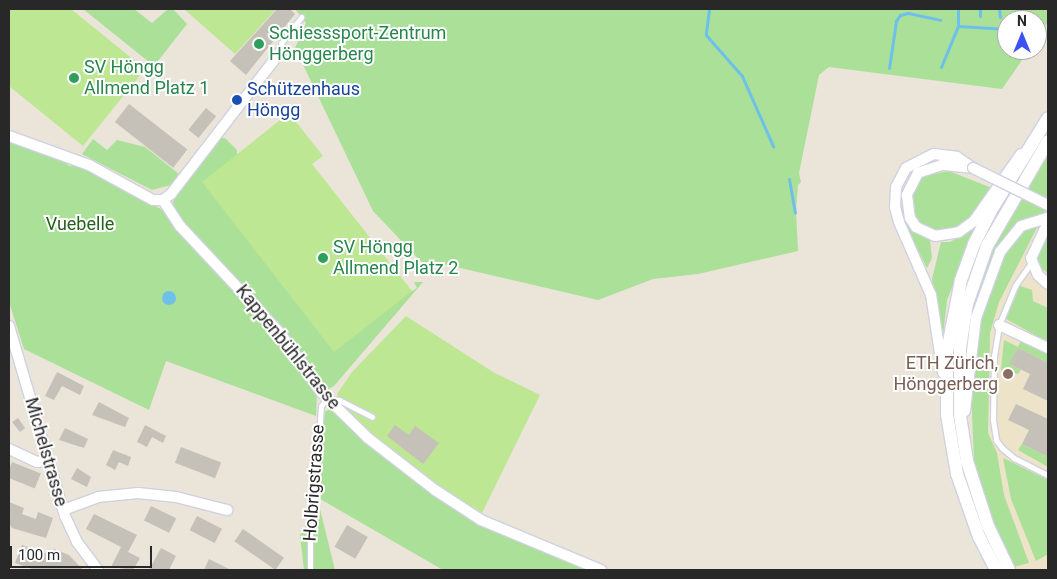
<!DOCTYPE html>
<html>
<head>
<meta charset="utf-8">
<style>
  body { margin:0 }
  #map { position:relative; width:1057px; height:579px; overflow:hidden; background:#eae4d9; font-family:Roboto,sans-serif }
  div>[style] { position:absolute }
  .education>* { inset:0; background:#ece3c9 }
  .green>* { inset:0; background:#aae097 }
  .pitch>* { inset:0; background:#bde792 }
  .water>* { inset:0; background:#6ec0ea }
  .round { border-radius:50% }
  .stream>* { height:3px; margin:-1.5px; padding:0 1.5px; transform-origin:1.5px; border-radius:1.5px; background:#6ec0ea }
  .building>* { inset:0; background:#c5c1b9; transform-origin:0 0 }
  .roads { filter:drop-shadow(1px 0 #cfd1e1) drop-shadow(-1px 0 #cfd1e1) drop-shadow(0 1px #cfd1e1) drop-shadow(0 -1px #cfd1e1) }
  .service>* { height:5px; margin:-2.5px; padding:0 2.5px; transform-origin:2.5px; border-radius:2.5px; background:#fff }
  .minor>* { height:10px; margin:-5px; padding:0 5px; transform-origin:5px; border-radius:5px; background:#fff }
  .tertiary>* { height:12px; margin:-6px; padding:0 6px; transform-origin:6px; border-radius:6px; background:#fff }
  .bridges { filter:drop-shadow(1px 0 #cfd1e1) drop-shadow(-1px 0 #cfd1e1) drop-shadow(0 1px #cfd1e1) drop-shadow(0 -1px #cfd1e1) }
  .minor-bridge>* { height:10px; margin:-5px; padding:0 5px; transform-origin:5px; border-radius:5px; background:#fff }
  .dots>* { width:14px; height:14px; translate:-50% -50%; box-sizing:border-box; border:2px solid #fff; border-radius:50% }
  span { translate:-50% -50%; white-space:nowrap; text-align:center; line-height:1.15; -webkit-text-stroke:4px #fff; paint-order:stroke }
  .leisure-label { font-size:18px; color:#27864d }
  .left { translate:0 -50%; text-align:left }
  .transit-label { font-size:18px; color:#164399 }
  .park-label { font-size:18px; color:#24611b }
  .street-label { font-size:18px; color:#282828 }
  .education-label { font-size:18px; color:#785e54 }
  .right { translate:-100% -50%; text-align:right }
  .frame { position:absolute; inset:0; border:10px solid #282828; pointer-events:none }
  .north { position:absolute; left:997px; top:10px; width:50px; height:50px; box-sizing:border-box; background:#fff; border:1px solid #a9a9a9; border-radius:50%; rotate:0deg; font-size:14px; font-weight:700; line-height:20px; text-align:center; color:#282828 }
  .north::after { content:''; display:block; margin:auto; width:18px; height:22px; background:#3c51f4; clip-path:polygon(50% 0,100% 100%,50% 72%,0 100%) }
  .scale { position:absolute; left:10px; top:546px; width:142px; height:22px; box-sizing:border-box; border:2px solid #282828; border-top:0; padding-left:6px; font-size:15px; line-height:18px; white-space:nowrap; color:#282828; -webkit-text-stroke:4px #fff; paint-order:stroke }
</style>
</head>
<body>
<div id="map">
  <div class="education">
    <div style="clip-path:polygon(1048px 152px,1048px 570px,1015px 570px,974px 460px,966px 340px)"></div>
  </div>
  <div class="green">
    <div style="clip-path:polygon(83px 9px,134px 9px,152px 23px,168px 9px,173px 9px,187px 24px,154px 66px)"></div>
    <div style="clip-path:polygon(295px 9px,1048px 9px,1048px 22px,1037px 39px,1037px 20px,1007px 20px,1007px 50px,1029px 50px,1002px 89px,829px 67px,819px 75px,799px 173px,801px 182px,798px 185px,796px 211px,798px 251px,698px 274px,653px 279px,598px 300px,439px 263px,429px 270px,373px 211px,295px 48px,306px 23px)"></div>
    <div style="clip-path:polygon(221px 138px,225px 138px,237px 150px,237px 155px,412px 291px,417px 288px,414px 282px,423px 282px,334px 386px,327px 390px,174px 211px,173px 201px)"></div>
    <div style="clip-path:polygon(9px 139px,65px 161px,69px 166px,78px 165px,161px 209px,248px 298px,317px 391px,316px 416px,166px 361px,149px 410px,24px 349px,9px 302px)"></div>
    <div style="clip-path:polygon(93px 139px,107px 150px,117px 140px,145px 147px,179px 174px,171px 185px,152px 190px,82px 154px)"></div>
    <div style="clip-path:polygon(1048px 151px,1048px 206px,999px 302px,990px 333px,988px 433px,997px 453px,1004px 495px,1029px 563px,1013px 567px,993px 525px,974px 460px,969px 341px,966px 340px,972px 305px,994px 242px)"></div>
    <div style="clip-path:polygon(949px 171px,992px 188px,964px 224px,953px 230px,931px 230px,915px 219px,910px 200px,918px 181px,926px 175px)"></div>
    <div style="clip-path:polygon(901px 207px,915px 232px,930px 240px,932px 258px,927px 268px,903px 221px)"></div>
    <div style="clip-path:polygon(977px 226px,947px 300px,943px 336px,932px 279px,941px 242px,950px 242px)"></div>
    <div style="clip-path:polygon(1048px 231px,1048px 273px,1039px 267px,1036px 255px)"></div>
    <div style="clip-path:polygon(1020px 286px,1032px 290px,1033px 301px,1048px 308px,1048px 342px,1006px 319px)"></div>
    <div style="clip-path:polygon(1004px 340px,1018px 347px,1021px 340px,1048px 353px,1048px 363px,1018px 348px,1010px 364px,1021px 370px,1018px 374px,1001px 370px)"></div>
    <div style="clip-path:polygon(333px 407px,456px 509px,594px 570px,443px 570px,315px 496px,321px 458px,321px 414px)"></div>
    <div style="clip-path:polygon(1022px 444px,1048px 457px,1048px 467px,1018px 450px)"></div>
    <div style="clip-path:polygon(1003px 458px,1048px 480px,1048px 554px,1036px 561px,1011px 499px)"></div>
    <div style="clip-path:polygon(319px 505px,335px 570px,304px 570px,300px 535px)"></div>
  </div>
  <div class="pitch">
    <div style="clip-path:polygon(9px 9px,71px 9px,145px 69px,83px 146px,9px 86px)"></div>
    <div style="clip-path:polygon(184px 9px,276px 9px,235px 54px)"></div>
    <div style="clip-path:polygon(289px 113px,323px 156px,312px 164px,412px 291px,334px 352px,202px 182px)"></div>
    <div style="clip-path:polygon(406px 316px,493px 372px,540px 395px,480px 517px,375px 441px,342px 410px,337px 394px,352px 372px)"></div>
  </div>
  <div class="water">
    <div class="round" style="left:162px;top:291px;width:14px;height:14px"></div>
  </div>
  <div class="stream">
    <div style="left:709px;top:9px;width:26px;rotate:97deg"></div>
    <div style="left:706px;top:35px;width:55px;rotate:48.7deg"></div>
    <div style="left:742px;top:76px;width:77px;rotate:66.1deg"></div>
    <div style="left:999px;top:9px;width:8px;rotate:83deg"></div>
    <div style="left:980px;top:16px;width:7px;rotate:-90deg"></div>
    <div style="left:958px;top:26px;width:49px;rotate:3.5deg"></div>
    <div style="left:941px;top:67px;width:44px;rotate:-67.5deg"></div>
    <div style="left:958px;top:26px;width:17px;rotate:-90deg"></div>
    <div style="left:889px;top:68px;width:48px;rotate:-81.5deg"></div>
    <div style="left:896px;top:21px;width:7px;rotate:-56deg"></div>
    <div style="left:900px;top:15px;width:8px;rotate:-14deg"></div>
    <div style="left:908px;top:13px;width:33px;rotate:12deg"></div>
    <div style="left:789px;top:179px;width:34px;rotate:80deg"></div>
  </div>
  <div class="building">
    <div style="clip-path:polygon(277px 9px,290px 9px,295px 14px,246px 75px,230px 61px)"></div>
    <div style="left:129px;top:104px;width:74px;height:23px;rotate:38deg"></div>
    <div style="left:206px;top:108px;width:13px;height:28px;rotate:39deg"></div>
    <div style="clip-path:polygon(1018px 348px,1048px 363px,1048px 401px,1023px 389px,1030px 374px,1009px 364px)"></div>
    <div style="clip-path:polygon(57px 372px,84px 386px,80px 395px,62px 386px,54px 400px,45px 396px)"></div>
    <div style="clip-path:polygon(99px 402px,129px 418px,125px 427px,92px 415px)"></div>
    <div style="clip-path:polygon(1016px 404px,1048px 419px,1048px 457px,1022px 444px,1029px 430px,1008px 420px)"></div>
    <div style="clip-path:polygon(18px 418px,25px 428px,20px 432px,12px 422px)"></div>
    <div style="clip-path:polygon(145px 425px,166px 436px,163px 443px,152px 437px,147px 447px,137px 442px)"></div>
    <div style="clip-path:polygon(395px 425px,409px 435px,415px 426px,439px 443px,423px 464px,387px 436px)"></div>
    <div style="clip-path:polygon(65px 428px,88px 439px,84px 448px,59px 440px)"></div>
    <div style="left:181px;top:447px;width:43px;height:17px;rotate:21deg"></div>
    <div style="clip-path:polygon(113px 450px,131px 457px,128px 466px,119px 462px,115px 470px,106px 465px)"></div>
    <div style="left:12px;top:462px;width:31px;height:16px;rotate:22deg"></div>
    <div style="clip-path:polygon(77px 468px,91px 477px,87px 487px,71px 479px)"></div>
    <div style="clip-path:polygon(9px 502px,24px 508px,22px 514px,36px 519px,38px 512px,53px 518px,46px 538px,12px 528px,9px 523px)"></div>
    <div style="left:151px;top:506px;width:28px;height:16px;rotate:26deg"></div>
    <div style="clip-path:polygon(94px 514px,137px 535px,128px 552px,140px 558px,133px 570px,111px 567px,121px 547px,86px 529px)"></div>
    <div style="left:197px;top:516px;width:28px;height:16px;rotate:27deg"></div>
    <div style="left:347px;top:525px;width:24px;height:25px;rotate:30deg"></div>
    <div style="left:243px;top:529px;width:50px;height:15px;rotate:35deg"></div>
    <div style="clip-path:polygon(22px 545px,52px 555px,54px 549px,69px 555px,83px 570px,35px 570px,15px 563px)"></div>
    <div style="clip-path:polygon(161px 548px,176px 556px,169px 570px,149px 570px)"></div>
    <div style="clip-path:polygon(209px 559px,231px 570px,204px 570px)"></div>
  </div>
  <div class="roads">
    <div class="service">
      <div style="left:282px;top:50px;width:7px;rotate:-98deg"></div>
      <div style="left:281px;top:43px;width:33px;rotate:-52deg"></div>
      <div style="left:1031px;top:263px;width:28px;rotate:125deg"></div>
      <div style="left:1015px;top:286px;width:42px;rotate:112.3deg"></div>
      <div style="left:999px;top:325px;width:31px;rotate:99deg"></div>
      <div style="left:994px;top:356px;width:64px;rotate:90.9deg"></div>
      <div style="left:993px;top:420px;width:20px;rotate:81deg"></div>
      <div style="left:996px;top:440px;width:10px;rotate:53deg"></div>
      <div style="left:1002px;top:448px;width:16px;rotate:40deg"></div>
      <div style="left:1014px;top:458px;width:38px;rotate:27deg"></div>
      <div style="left:310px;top:570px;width:53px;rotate:-90deg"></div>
      <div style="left:310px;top:517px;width:49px;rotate:-81.7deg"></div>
      <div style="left:317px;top:469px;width:63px;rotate:-86.4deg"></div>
      <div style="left:321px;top:406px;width:10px;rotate:-53deg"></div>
      <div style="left:327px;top:398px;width:12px;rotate:9deg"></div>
      <div style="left:339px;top:400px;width:37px;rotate:27deg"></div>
    </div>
    <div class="minor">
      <div style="left:9px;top:136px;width:85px;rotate:19.9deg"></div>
      <div style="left:89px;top:165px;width:73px;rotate:28.7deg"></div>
      <div style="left:153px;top:200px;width:10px"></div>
      <div style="left:973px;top:168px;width:31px;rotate:-174deg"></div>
      <div style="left:942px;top:165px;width:25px;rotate:162deg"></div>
      <div style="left:918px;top:173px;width:25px;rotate:117deg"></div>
      <div style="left:907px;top:195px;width:23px;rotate:83deg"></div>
      <div style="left:910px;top:218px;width:11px;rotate:56deg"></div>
      <div style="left:916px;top:227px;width:21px;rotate:25deg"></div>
      <div style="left:935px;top:236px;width:24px;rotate:-9deg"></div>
      <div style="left:959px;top:232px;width:19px;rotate:-36deg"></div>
      <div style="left:974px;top:221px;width:82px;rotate:-55deg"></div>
      <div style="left:163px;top:200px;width:31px;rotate:57deg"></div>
      <div style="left:180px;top:226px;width:148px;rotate:46.9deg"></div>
      <div style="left:281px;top:334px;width:72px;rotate:55.2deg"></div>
      <div style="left:322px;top:393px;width:64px;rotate:44.4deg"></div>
      <div style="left:368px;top:438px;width:85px;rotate:37.8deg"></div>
      <div style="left:435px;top:490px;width:55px;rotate:33.1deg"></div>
      <div style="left:481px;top:520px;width:130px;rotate:22.6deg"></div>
      <div style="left:163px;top:200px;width:10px;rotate:-37deg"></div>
      <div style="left:171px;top:194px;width:182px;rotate:-52.4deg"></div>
      <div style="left:1048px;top:222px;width:40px;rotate:115deg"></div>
      <div style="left:1031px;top:258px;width:18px;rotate:68deg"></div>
      <div style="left:1038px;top:275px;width:13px;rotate:42deg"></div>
      <div style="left:999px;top:325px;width:54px;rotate:25.1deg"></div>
      <div style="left:9px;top:326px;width:198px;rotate:73.6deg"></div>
      <div style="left:65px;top:516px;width:29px;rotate:65deg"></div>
      <div style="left:77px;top:542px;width:35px;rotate:53deg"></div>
      <div style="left:943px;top:373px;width:79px;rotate:-98.7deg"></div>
      <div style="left:931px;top:295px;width:80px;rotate:-113.7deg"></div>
      <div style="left:899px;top:222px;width:16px;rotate:-105deg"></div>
      <div style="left:895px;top:207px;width:20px;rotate:-87deg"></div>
      <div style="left:896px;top:187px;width:21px;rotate:-62deg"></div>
      <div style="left:906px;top:168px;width:31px;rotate:-27deg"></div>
      <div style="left:934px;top:154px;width:23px;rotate:7deg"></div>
      <div style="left:957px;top:157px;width:19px;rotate:35deg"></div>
      <div style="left:965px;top:411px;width:94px;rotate:-83.3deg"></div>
      <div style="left:976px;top:318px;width:70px;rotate:-70deg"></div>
      <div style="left:1000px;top:252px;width:33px;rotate:-51deg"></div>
      <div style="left:1021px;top:226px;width:28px;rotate:-17deg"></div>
      <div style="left:9px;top:449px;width:31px;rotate:25deg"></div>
      <div style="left:37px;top:462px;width:12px;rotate:-9deg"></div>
      <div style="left:63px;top:510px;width:37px;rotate:-20deg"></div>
      <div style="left:98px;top:497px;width:40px;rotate:-5.7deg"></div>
      <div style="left:138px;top:493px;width:38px;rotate:6deg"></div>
      <div style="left:176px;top:497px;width:53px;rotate:14.3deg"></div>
    </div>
    <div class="tertiary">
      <div style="left:996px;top:570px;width:37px;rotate:-117deg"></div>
      <div style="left:979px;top:537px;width:67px;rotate:-109.2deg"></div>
      <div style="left:957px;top:474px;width:60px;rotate:-99.6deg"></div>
      <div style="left:947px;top:415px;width:63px;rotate:-90deg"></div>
      <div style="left:947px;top:352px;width:73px;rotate:-79deg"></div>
      <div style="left:961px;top:280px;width:38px;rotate:-70deg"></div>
      <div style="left:974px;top:244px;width:36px;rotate:-63deg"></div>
      <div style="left:990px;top:212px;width:110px;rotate:-58.3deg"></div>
      <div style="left:1009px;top:570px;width:49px;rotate:-115.5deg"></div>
      <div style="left:988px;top:526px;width:68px;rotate:-107.9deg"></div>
      <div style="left:967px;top:461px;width:47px;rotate:-98.7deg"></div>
      <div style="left:960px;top:415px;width:67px;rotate:-90deg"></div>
      <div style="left:960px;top:348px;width:45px;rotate:-81deg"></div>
      <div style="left:967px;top:304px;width:61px;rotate:-71deg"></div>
      <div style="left:987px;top:246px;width:121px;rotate:-59.8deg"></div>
    </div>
  </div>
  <div class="bridges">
    <div class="minor-bridge">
      <div style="left:973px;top:168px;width:84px;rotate:26.3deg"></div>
    </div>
  </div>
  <div class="dots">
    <div style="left:259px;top:44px;background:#2e9e5b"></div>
    <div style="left:74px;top:78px;background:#2e9e5b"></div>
    <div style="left:237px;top:100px;background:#1a4fb4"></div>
    <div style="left:323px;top:258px;background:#2e9e5b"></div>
    <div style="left:1008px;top:374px;background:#8d6e63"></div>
  </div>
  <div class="leisure-label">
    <span class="left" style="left:269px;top:44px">Schiesssport-Zentrum<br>Hönggerberg</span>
    <span class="left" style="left:84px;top:78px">SV Höngg<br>Allmend Platz 1</span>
    <span class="left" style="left:333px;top:258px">SV Höngg<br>Allmend Platz 2</span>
  </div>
  <div class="transit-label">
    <span class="left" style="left:247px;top:100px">Schützenhaus<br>Höngg</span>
  </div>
  <div class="park-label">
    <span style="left:80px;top:224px">Vuebelle</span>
  </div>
  <div class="street-label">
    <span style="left:288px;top:347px;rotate:51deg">Kappenbühlstrasse</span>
    <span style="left:46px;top:452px;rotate:74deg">Michelstrasse</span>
    <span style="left:314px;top:483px;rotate:-86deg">Holbrigstrasse</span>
  </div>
  <div class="education-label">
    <span class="right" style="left:998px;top:374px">ETH Zürich,<br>Hönggerberg</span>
  </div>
  <div class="frame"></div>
  <div class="north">N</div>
  <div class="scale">100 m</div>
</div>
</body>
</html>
